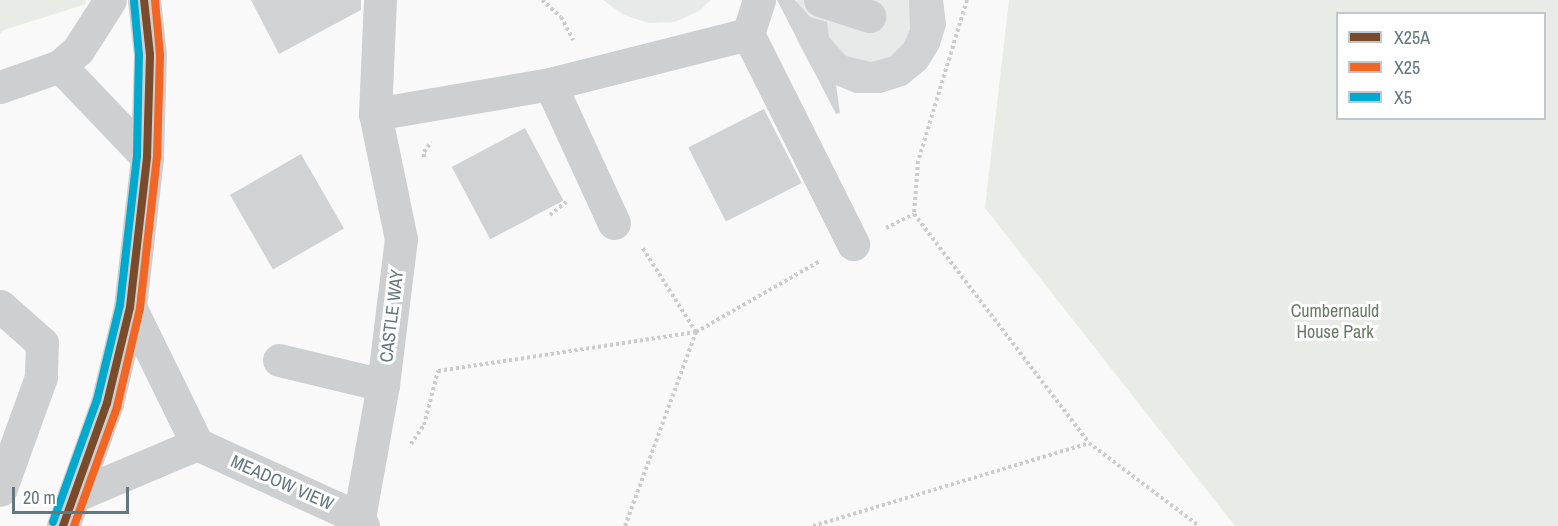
<!DOCTYPE html>
<html>
<head>
<meta charset="utf-8">
<style>
  body { margin:0 }
  #map { position:relative; width:1558px; height:526px; overflow:hidden; background:#f9f9f9; font-family:"Archivo Narrow",sans-serif }
  div>[style] { position:absolute }
  .built>* { inset:0; background:#e8e9e9 }
  .green>* { inset:0; background:#e8ebe6 }
  .building>* { inset:0; background:#d0d2d3; transform-origin:0 0 }
  .path>* { height:4px; margin-top:-2px; transform-origin:0; background:repeating-linear-gradient(90deg,#cbcccd 0 3px,transparent 0 6px) }
  .minor>* { height:33px; margin:-16.5px; padding:0 16.5px; transform-origin:16.5px; border-radius:16.5px; background:#cecfd0 }
  .bus-1>* { height:8px; margin:-4px; padding:0 4px; transform-origin:4px; border-radius:4px; background:#7a4b2a }
  .bus-2>* { height:8px; margin:-4px; padding:0 4px; transform-origin:4px; border-radius:4px; background:#f26522 }
  .bus-3>* { height:8px; margin:-4px; padding:0 4px; transform-origin:4px; border-radius:4px; background:#00a9ce }
  span { translate:-50% -50%; white-space:nowrap; text-align:center; line-height:1.15; -webkit-text-stroke:6px #fff; paint-order:stroke }
  .park-label { font-size:18px; color:#687a64 }
  .street-label { font-size:18px; color:#657683 }
  .legend { position:absolute; left:1336px; top:12px; width:210px; height:108px; box-sizing:border-box; background:#fff; border:2px solid #c1c8cd; margin:0; padding:8px 10px; list-style:none; font-size:18px; color:#657683 }
  .legend li { display:flex; align-items:center; gap:12px; height:30px }
  .legend b { width:30px; border:2px solid #c1c8cd }
  .scale { position:absolute; left:12px; top:487px; width:117px; height:27px; box-sizing:border-box; border:3px solid #657683; border-top:0; padding-left:8px; font-size:18px; line-height:21px; white-space:nowrap; color:#657683; -webkit-text-stroke:4px #fff; paint-order:stroke }
</style>
</head>
<body>
<div id="map">
  <div class="built">
    <div style="clip-path:polygon(603px 0,711px 0,699px 11px,675px 22px,649px 23px,624px 15px)"></div>
    <div style="clip-path:polygon(797px 0,943px 0,946px 25px,939px 48px,926px 68px,906px 85px,881px 93px,855px 93px,830px 83px,811px 66px,798px 43px,794px 17px)"></div>
  </div>
  <div class="green">
    <div style="clip-path:polygon(0 0,85px 0,86px 4px,4px 30px,0 34px)"></div>
    <div style="clip-path:polygon(evenodd,1009px 0,1558px 0,1558px 526px,1235px 526px,985px 208px,1009px 0,1338px 14px,1544px 14px,1544px 118px,1338px 118px,1338px 14px)"></div>
  </div>
  <div class="building">
    <div style="clip-path:polygon(251px 0,361px 0,361px 10px,279px 54px)"></div>
    <div style="clip-path:polygon(777px 0,795px 0,810px 17px,827px 22px,829px 37px,846px 56px,871px 62px,890px 57px,904px 43px,910px 29px,909px 0,943px 0,946px 25px,939px 48px,926px 69px,906px 85px,881px 93px,855px 93px,836px 85px,840px 113px,836px 114px)"></div>
    <div style="left:764px;top:109px;width:83px;height:85px;rotate:63deg"></div>
    <div style="left:525px;top:128px;width:82px;height:83px;rotate:62deg"></div>
    <div style="left:301px;top:154px;width:86px;height:82px;rotate:60deg"></div>
  </div>
  <div class="path">
    <div style="left:542px;top:0;width:25px;rotate:42deg"></div>
    <div style="left:561px;top:17px;width:26px;rotate:62deg"></div>
    <div style="left:967px;top:0;width:168px;rotate:106.9deg"></div>
    <div style="left:918px;top:161px;width:53px;rotate:94.3deg"></div>
    <div style="left:914px;top:214px;width:288px;rotate:52.6deg"></div>
    <div style="left:1089px;top:443px;width:138px;rotate:37deg"></div>
    <div style="left:424px;top:157px;width:5px;rotate:-90deg"></div>
    <div style="left:424px;top:152px;width:12px;rotate:-55deg"></div>
    <div style="left:550px;top:215px;width:21px;rotate:-39deg"></div>
    <div style="left:886px;top:228px;width:31px;rotate:-27deg"></div>
    <div style="left:411px;top:444px;width:23px;rotate:-56deg"></div>
    <div style="left:424px;top:425px;width:56px;rotate:-75.5deg"></div>
    <div style="left:438px;top:371px;width:261px;rotate:-8.6deg"></div>
    <div style="left:696px;top:332px;width:101px;rotate:-122.4deg"></div>
    <div style="left:625px;top:526px;width:207px;rotate:-69.9deg"></div>
    <div style="left:696px;top:332px;width:143px;rotate:-29.8deg"></div>
    <div style="left:813px;top:526px;width:288px;rotate:-16.7deg"></div>
  </div>
  <div class="minor">
    <div style="left:820px;top:0;width:52px;rotate:18.1deg"></div>
    <div style="left:748px;top:34px;width:235px;rotate:63.4deg"></div>
    <div style="left:60px;top:66px;width:126px;rotate:46.3deg"></div>
    <div style="left:550px;top:84px;width:153px;rotate:65.3deg"></div>
    <div style="left:0;top:87px;width:64px;rotate:-19.3deg"></div>
    <div style="left:60px;top:66px;width:24px;rotate:-42deg"></div>
    <div style="left:78px;top:50px;width:59px;rotate:-57.4deg"></div>
    <div style="left:375px;top:114px;width:178px;rotate:-9.7deg"></div>
    <div style="left:550px;top:84px;width:204px;rotate:-14.2deg"></div>
    <div style="left:748px;top:34px;width:36px;rotate:-72deg"></div>
    <div style="left:0;top:306px;width:56px;rotate:41.4deg"></div>
    <div style="left:42px;top:343px;width:34px;rotate:92deg"></div>
    <div style="left:41px;top:377px;width:120px;rotate:109.9deg"></div>
    <div style="left:130px;top:307px;width:153px;rotate:63.9deg"></div>
    <div style="left:197px;top:444px;width:178px;rotate:24.6deg"></div>
    <div style="left:359px;top:518px;width:9px;rotate:63deg"></div>
    <div style="left:279px;top:360px;width:107px;rotate:13.5deg"></div>
    <div style="left:74px;top:496px;width:134px;rotate:-22.9deg"></div>
    <div style="left:359px;top:518px;width:135px;rotate:-79.8deg"></div>
    <div style="left:383px;top:385px;width:147px;rotate:-83deg"></div>
    <div style="left:401px;top:239px;width:128px;rotate:-101.7deg"></div>
    <div style="left:375px;top:114px;width:114px;rotate:-87.5deg"></div>
    <div style="left:63px;top:526px;width:131px;rotate:-70.3deg"></div>
    <div style="left:107px;top:403px;width:99px;rotate:-76.5deg"></div>
    <div style="left:130px;top:307px;width:151px;rotate:-83.5deg"></div>
    <div style="left:147px;top:157px;width:102px;rotate:-88.3deg"></div>
    <div style="left:150px;top:55px;width:55px;rotate:-96.2deg"></div>
  </div>
  <div class="bus-1">
    <div style="left:63px;top:526px;width:131px;rotate:-70.3deg"></div>
    <div style="left:107px;top:403px;width:99px;rotate:-76.5deg"></div>
    <div style="left:130px;top:307px;width:151px;rotate:-83.5deg"></div>
    <div style="left:147px;top:157px;width:102px;rotate:-88.3deg"></div>
    <div style="left:150px;top:55px;width:55px;rotate:-96.2deg"></div>
  </div>
  <div class="bus-2">
    <div style="left:74px;top:526px;width:127px;rotate:-70.1deg"></div>
    <div style="left:117px;top:407px;width:102px;rotate:-76.9deg"></div>
    <div style="left:140px;top:308px;width:152px;rotate:-83.6deg"></div>
    <div style="left:157px;top:157px;width:102px;rotate:-88.3deg"></div>
    <div style="left:160px;top:55px;width:55px;rotate:-95.2deg"></div>
  </div>
  <div class="bus-3">
    <div style="left:53px;top:522px;width:130px;rotate:-70.2deg"></div>
    <div style="left:97px;top:400px;width:98px;rotate:-76.4deg"></div>
    <div style="left:120px;top:305px;width:150px;rotate:-83.5deg"></div>
    <div style="left:137px;top:156px;width:101px;rotate:-88.9deg"></div>
    <div style="left:139px;top:55px;width:54px;rotate:-95.3deg"></div>
  </div>
  <div class="park-label">
    <span style="left:1335px;top:322px">Cumbernauld<br>House Park</span>
  </div>
  <div class="street-label">
    <span style="left:392px;top:316px;rotate:-83deg">CASTLE WAY</span>
    <span style="left:282px;top:483px;rotate:24deg">MEADOW VIEW</span>
  </div>
  <ul class="legend">
  <li><b style="height:8px;background:#7a4b2a"></b>X25A</li>
  <li><b style="height:8px;background:#f26522"></b>X25</li>
  <li><b style="height:8px;background:#00a9ce"></b>X5</li>
  </ul>
  <div class="scale">20 m</div>
</div>
</body>
</html>
